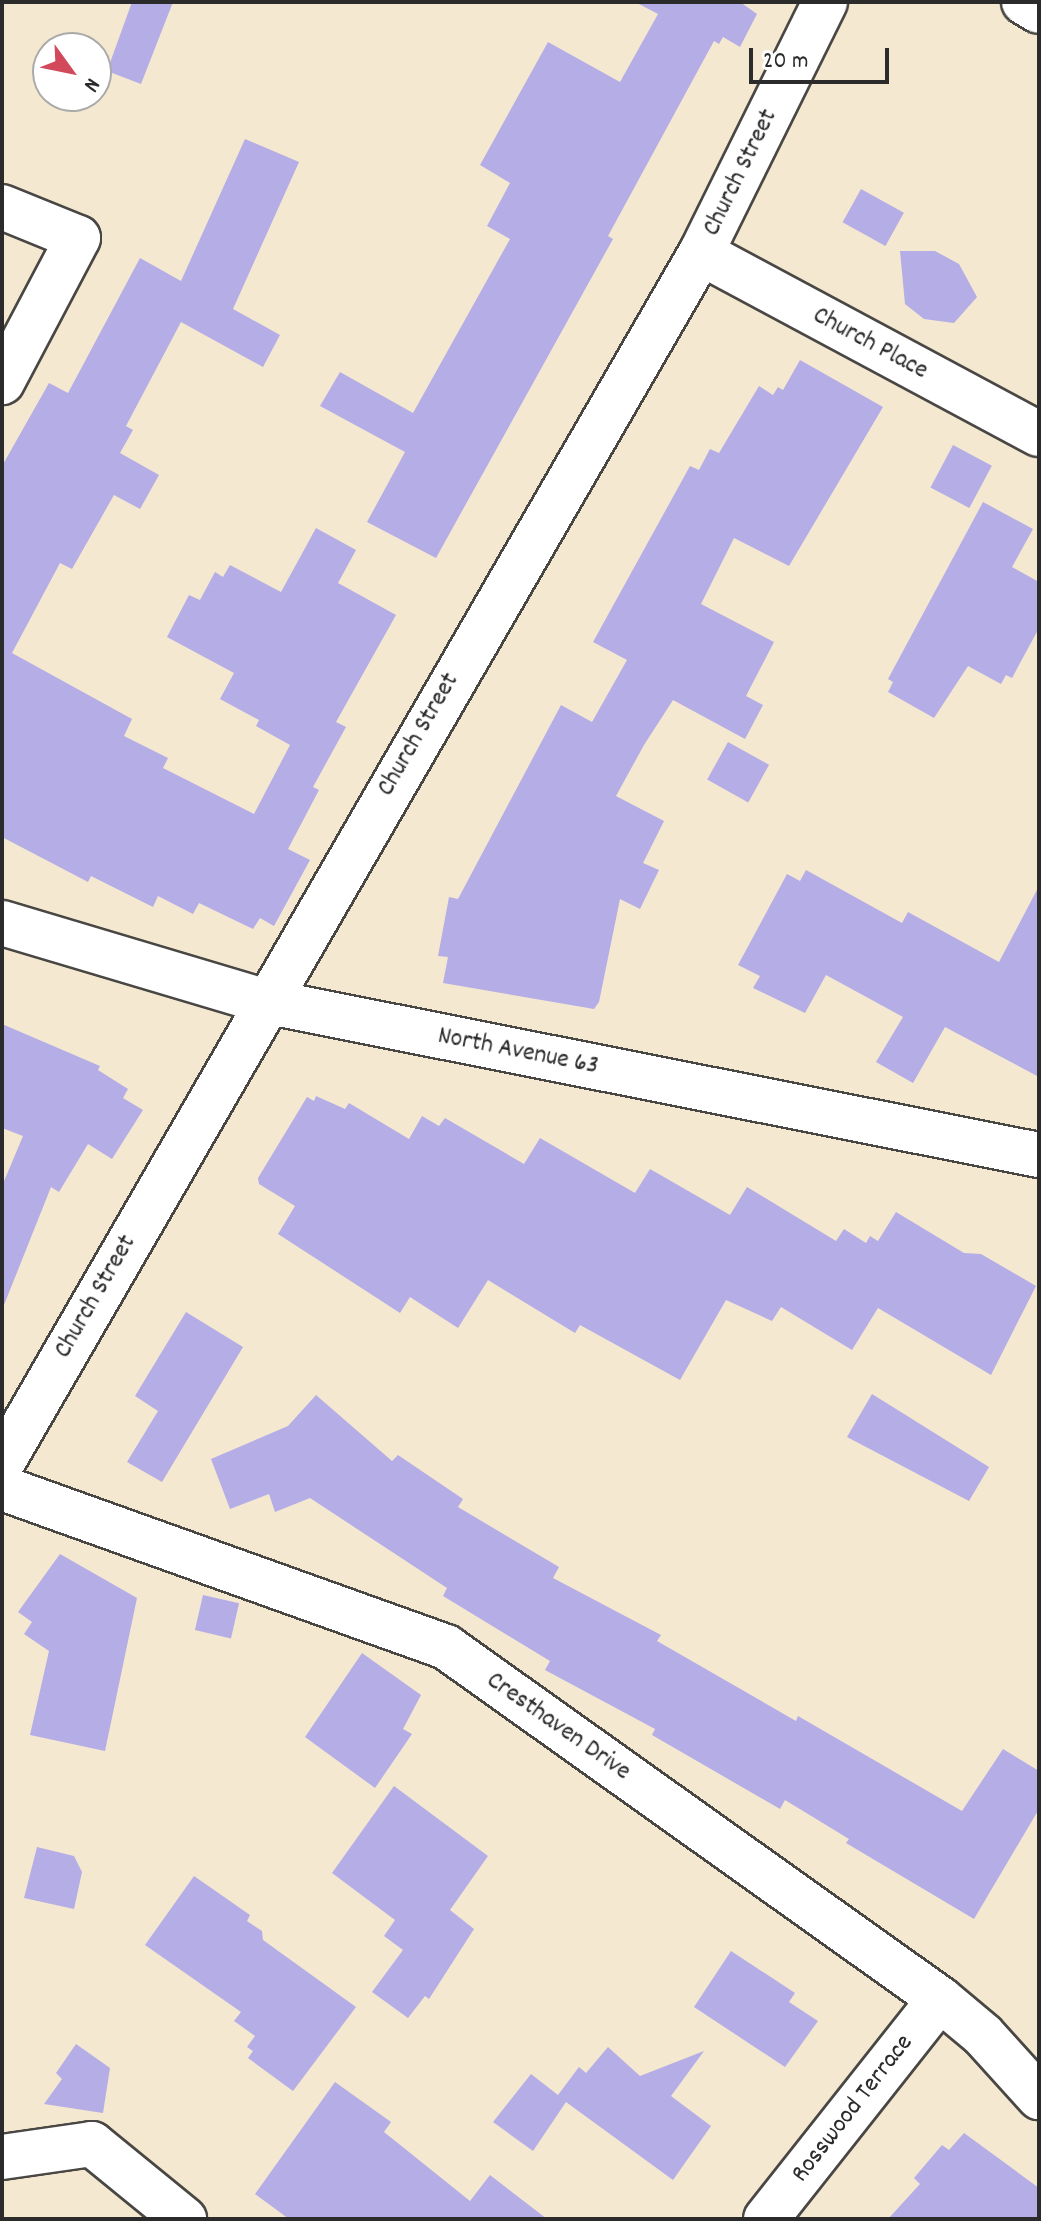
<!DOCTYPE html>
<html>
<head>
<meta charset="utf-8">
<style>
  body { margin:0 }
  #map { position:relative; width:1041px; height:2221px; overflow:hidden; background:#f4e8d1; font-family:Dekko,sans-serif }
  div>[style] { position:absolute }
  .building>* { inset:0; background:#b5ade6; transform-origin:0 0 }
  .roads { filter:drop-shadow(2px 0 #494744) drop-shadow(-2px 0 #494744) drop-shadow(0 2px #494744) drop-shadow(0 -2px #494744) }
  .minor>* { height:44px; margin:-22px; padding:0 22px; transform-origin:22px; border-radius:22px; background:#fff }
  span { translate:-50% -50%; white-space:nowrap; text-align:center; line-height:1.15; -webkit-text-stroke:8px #fff; paint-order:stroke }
  .street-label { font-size:26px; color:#2b2b2b }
  .frame { position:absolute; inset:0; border:4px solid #2b2b2b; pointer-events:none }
  .north { position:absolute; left:32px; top:32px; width:80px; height:80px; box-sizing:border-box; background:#fff; border:2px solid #aaa; border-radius:50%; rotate:123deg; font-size:22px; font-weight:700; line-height:32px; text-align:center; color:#2b2b2b }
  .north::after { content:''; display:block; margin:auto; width:28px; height:36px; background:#d1495b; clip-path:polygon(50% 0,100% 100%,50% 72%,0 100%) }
  .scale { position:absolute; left:749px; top:48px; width:140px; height:36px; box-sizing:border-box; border:4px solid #2b2b2b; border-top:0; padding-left:10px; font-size:24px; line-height:28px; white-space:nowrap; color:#2b2b2b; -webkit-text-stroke:6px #fff; paint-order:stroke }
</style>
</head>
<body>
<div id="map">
  <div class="building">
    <div style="clip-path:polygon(132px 2px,173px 2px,141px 84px,107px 71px)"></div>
    <div style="clip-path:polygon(635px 2px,740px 2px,757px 14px,740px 47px,723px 37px,719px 44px,714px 41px,608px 236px,613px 239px,436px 558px,367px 522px,405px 452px,320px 406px,340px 372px,413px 413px,510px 239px,487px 226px,510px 183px,480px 165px,548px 42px,620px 82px,658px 14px)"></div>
    <div style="clip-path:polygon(245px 139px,299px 162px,233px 309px,280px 335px,263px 367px,181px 322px,126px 426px,133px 430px,120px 453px,159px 475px,140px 509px,114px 495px,72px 569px,60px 563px,12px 653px,132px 719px,124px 736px,168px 758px,163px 768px,254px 814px,290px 745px,256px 726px,259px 720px,220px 699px,234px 673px,167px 637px,189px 595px,200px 600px,215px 572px,223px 577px,230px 565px,281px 592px,316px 528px,356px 550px,338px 583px,396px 615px,336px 722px,346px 727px,313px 787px,319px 790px,288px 849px,310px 860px,274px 926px,260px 918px,253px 929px,199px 903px,193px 914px,158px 896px,153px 907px,91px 876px,88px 882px,2px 837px,2px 466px,49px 383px,68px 393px,140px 258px,181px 281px)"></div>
    <div style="left:861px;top:189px;width:49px;height:38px;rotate:29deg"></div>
    <div style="clip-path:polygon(900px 251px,935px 251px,959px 264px,977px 297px,954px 323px,924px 319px,905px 304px)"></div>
    <div style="clip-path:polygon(800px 360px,883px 407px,789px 566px,734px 538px,701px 604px,774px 642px,746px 696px,763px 705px,745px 739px,673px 700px,644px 745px,616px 796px,664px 821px,643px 863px,659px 870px,640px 909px,620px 899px,599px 1002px,594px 1009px,443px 983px,448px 957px,438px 956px,449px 897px,458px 899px,561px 705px,592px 722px,627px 660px,593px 642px,690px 466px,699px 470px,710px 449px,719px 453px,759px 386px,773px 395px,778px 387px,783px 390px)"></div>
    <div style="left:953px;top:445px;width:44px;height:48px;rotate:28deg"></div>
    <div style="clip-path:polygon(983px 502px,1033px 529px,1012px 567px,1039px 582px,1039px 628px,1012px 678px,1006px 675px,1001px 684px,968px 666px,934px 718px,888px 692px,893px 682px,888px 679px)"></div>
    <div style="left:728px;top:742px;width:47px;height:43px;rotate:29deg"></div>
    <div style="clip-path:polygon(806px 870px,902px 923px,908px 912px,999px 962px,1039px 886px,1039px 1077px,945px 1027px,913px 1083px,876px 1062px,903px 1017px,826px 975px,805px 1013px,753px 988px,760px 976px,738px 965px,787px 874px,800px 881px)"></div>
    <div style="clip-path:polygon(2px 1024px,100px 1066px,98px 1070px,128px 1089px,123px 1098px,143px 1110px,112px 1159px,88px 1144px,59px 1192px,51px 1187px,4px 1305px,2px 1186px,23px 1136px,2px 1128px)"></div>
    <div style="clip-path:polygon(316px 1096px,345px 1109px,349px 1103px,409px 1139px,422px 1116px,439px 1126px,445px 1118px,524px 1164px,540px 1138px,635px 1193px,650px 1169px,730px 1215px,747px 1187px,836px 1241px,844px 1229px,866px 1243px,870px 1236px,878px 1241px,896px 1212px,964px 1253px,981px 1254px,1036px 1286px,991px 1375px,878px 1308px,852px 1350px,781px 1307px,772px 1321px,726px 1300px,680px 1380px,580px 1325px,575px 1333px,488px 1280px,458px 1328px,410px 1297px,400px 1313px,278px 1234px,295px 1206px,259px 1184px,258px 1178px,307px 1097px,314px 1101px)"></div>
    <div style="clip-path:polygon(186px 1312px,243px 1347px,162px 1482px,127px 1462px,158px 1411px,135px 1396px)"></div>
    <div style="clip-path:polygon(872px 1394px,989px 1467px,969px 1501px,847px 1437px)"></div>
    <div style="clip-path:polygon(316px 1395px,392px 1461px,398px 1455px,463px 1499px,458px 1507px,559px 1567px,553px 1578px,661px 1635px,657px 1641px,796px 1721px,798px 1716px,962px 1811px,1003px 1749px,1039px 1771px,1039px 1809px,974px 1919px,846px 1843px,849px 1839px,785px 1800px,780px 1809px,652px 1735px,655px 1729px,545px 1670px,550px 1661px,443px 1596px,447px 1588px,310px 1498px,275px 1512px,269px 1494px,230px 1509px,211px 1459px,288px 1426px)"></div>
    <div style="clip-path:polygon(60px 1554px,137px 1598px,105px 1751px,30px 1735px,49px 1651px,24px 1634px,32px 1622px,18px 1612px)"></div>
    <div style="left:203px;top:1595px;width:37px;height:36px;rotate:13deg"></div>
    <div style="clip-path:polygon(362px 1653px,421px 1695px,403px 1729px,412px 1734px,375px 1788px,305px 1737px)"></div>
    <div style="clip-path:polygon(394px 1786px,488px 1856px,450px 1910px,474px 1929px,429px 1999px,425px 1996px,408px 2018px,372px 1992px,403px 1950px,384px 1936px,395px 1920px,332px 1873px)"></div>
    <div style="clip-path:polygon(37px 1847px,74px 1856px,82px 1872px,74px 1909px,24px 1898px)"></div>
    <div style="clip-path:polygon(194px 1876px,250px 1915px,247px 1921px,262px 1931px,263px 1940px,356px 2007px,293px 2091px,248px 2058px,253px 2051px,247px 2047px,255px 2036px,234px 2021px,241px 2012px,145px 1945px)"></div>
    <div style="clip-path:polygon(731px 1951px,795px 1993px,789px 2002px,818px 2021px,785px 2067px,694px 2007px)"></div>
    <div style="clip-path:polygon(76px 2044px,110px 2068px,103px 2113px,44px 2104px,62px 2079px,56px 2073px)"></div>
    <div style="clip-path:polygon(608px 2047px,640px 2076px,704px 2051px,671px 2096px,711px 2126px,673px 2180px,566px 2102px,533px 2151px,493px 2122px,531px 2074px,558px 2095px,579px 2067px,586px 2073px)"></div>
    <div style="clip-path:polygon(335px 2082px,391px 2122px,384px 2132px,470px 2201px,490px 2175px,547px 2219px,289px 2219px,255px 2194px)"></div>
    <div style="clip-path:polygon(964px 2133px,1039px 2188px,1039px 2219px,888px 2219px,920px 2184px,914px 2178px,942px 2145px,949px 2150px)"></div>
  </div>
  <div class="roads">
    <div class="minor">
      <div style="left:1024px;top:2px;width:17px;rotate:31deg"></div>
      <div style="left:2px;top:207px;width:82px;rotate:22.2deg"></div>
      <div style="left:78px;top:238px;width:163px;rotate:117.8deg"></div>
      <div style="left:701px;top:253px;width:383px;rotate:28.2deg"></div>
      <div style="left:2px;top:923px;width:273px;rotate:16.6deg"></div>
      <div style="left:264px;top:1001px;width:790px;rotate:11.24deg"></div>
      <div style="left:2px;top:1463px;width:1397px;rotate:-59.99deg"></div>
      <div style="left:701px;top:253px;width:280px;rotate:-63.7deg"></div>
      <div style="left:2px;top:1488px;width:472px;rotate:19.7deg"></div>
      <div style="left:446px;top:1647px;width:607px;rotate:35.47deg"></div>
      <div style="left:940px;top:1999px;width:56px;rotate:39.9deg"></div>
      <div style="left:983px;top:2035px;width:84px;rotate:47.9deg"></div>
      <div style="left:2px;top:2157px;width:91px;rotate:-8.2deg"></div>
      <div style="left:92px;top:2144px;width:119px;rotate:39.2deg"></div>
      <div style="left:766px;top:2219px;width:280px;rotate:-51.7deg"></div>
    </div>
  </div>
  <div class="street-label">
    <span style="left:741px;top:173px;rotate:-64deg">Church Street</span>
    <span style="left:870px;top:344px;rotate:28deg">Church Place</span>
    <span style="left:419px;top:735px;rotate:-60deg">Church Street</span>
    <span style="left:518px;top:1052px;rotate:11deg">North Avenue 63</span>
    <span style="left:96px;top:1297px;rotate:-60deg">Church Street</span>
    <span style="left:558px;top:1727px;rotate:35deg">Cresthaven Drive</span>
    <span style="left:853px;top:2109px;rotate:-52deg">Rosswood Terrace</span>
  </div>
  <div class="frame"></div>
  <div class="north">N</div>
  <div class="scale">20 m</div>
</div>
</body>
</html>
